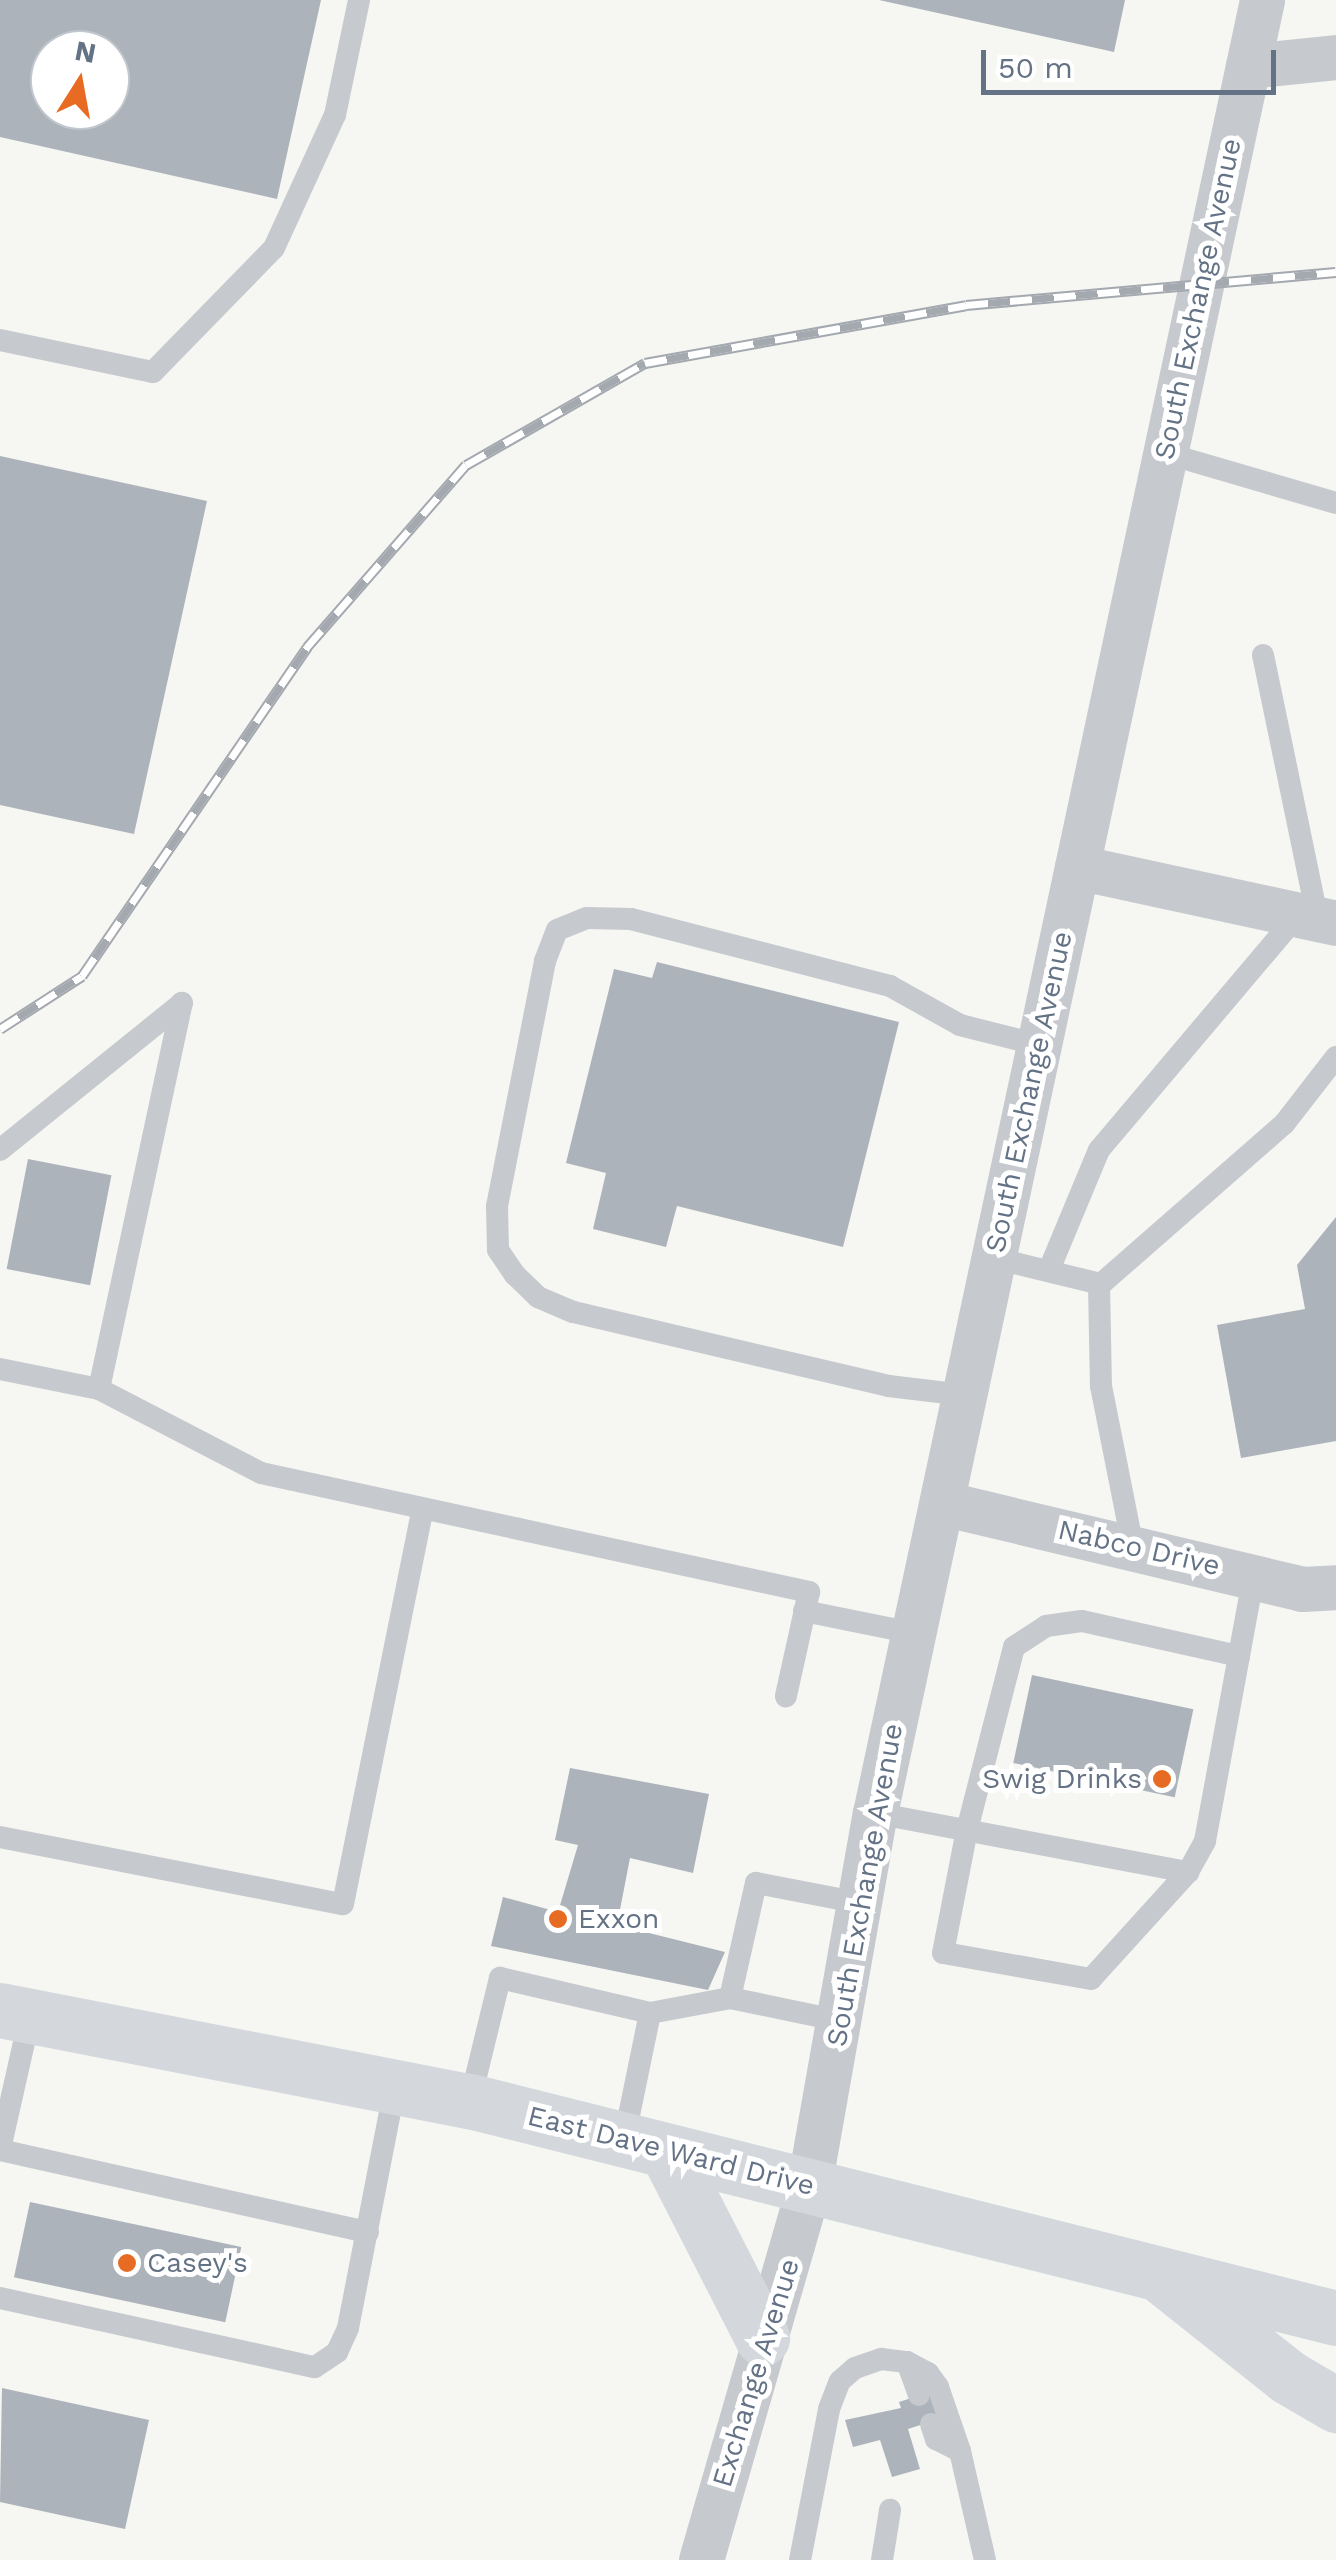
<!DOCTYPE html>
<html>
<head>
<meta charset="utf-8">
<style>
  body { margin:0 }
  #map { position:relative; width:1336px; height:2560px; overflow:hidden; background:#f6f6f3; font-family:"Work Sans",sans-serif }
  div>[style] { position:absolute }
  .building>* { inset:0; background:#acb3ba; transform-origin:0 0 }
  .service>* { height:22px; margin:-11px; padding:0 11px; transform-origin:11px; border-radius:11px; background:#c6c9cd }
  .minor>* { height:45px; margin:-22.5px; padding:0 22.5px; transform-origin:22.5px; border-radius:22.5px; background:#c6c9cd }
  .primary>* { height:55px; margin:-27.5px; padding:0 27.5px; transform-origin:27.5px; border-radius:27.5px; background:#d4d8dd }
  .motorway>* { height:55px; margin:-27.5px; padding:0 27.5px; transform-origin:27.5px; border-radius:27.5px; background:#d4d8dd }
  .rail>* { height:11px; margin-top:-5.5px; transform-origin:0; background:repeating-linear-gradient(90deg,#fff 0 22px,#a4a9b0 0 44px); box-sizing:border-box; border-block:2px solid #a4a9b0 }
  .dots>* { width:28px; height:28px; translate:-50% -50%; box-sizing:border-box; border:5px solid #fff; border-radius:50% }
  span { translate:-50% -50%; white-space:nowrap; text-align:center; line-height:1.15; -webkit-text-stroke:10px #fff; paint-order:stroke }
  .street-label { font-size:28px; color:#647285 }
  .poi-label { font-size:28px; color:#647285 }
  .right { translate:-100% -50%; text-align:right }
  .left { translate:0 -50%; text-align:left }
  .north { position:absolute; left:30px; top:30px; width:100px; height:100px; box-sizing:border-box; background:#fff; border:2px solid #c1c7ce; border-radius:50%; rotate:11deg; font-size:28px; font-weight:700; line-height:40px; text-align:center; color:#647285 }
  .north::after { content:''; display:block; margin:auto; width:35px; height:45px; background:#e76b22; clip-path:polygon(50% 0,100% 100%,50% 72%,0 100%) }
  .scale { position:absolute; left:981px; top:50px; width:295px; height:45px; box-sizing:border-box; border:5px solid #647285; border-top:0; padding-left:12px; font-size:30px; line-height:35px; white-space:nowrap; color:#647285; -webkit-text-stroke:8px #fff; paint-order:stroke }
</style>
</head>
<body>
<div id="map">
  <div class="building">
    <div style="clip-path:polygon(evenodd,0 0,321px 0,277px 199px,0 137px,0 0,50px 50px,110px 50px,110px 110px,50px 110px,50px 50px)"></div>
    <div style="clip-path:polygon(879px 0,1125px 0,1114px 52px)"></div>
    <div style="clip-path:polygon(0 456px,207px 501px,134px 834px,0 805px)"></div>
    <div style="clip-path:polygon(657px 962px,899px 1022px,843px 1247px,677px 1206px,666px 1247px,593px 1229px,606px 1173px,566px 1163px,614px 969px,652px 978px)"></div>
    <div style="left:28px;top:1159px;width:85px;height:112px;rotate:11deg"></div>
    <div style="clip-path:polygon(1336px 1217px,1336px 1441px,1241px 1458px,1217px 1325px,1305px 1309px,1297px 1265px)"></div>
    <div style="left:1032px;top:1675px;width:165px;height:90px;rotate:12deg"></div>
    <div style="clip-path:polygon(570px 1768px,709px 1794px,693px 1873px,630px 1858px,617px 1925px,725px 1952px,708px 1990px,491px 1946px,503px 1897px,558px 1912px,578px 1845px,555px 1840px)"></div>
    <div style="left:30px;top:2202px;width:216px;height:77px;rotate:12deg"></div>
    <div style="clip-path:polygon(2px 2388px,149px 2420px,125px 2529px,0 2502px)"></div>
    <div style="clip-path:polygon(930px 2392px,939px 2419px,908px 2429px,920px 2469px,892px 2477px,880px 2440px,853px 2447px,845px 2420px,901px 2408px,899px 2402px)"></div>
  </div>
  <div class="service">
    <div style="left:0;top:340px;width:156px;rotate:11.8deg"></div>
    <div style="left:153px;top:372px;width:173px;rotate:-45.7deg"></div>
    <div style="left:274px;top:248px;width:146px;rotate:-65.4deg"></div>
    <div style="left:335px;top:115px;width:117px;rotate:-78.2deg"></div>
    <div style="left:1165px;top:453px;width:178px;rotate:16.3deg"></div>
    <div style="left:1263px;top:655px;width:271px;rotate:78.3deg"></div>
    <div style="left:0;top:1150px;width:234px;rotate:-38.9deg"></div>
    <div style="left:994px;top:1258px;width:110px;rotate:13.7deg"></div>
    <div style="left:1101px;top:1284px;width:243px;rotate:-41.2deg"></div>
    <div style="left:1284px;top:1124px;width:85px;rotate:-52.2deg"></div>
    <div style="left:1049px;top:1270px;width:130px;rotate:-67.4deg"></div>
    <div style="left:1099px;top:1150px;width:305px;rotate:-49.8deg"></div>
    <div style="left:1099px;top:1284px;width:102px;rotate:88.9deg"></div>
    <div style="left:1101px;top:1386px;width:165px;rotate:78.8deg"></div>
    <div style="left:0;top:1369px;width:101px;rotate:11.4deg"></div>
    <div style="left:99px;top:1389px;width:182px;rotate:27.4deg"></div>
    <div style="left:261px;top:1473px;width:561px;rotate:12.25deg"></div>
    <div style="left:809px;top:1592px;width:107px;rotate:102.5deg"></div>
    <div style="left:99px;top:1389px;width:395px;rotate:-77.9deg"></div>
    <div style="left:964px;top:1395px;width:76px;rotate:-173.2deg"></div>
    <div style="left:889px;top:1386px;width:325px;rotate:-166.8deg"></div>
    <div style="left:573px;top:1312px;width:38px;rotate:-157deg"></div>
    <div style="left:538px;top:1297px;width:32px;rotate:-136deg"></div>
    <div style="left:515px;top:1275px;width:30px;rotate:-124deg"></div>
    <div style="left:498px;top:1250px;width:44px;rotate:-91.3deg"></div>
    <div style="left:497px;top:1206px;width:250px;rotate:-78.9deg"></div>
    <div style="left:545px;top:961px;width:33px;rotate:-69deg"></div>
    <div style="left:557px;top:930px;width:32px;rotate:-22deg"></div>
    <div style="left:587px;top:918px;width:44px;rotate:1.3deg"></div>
    <div style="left:631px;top:919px;width:268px;rotate:14.5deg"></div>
    <div style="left:890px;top:986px;width:80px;rotate:29.1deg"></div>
    <div style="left:960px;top:1025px;width:81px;rotate:14.2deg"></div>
    <div style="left:804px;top:1611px;width:111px;rotate:11.4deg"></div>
    <div style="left:875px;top:1813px;width:319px;rotate:10.7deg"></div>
    <div style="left:1188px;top:1872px;width:35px;rotate:-61deg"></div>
    <div style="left:1205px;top:1841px;width:270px;rotate:-79.6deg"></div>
    <div style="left:0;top:1837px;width:349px;rotate:11.1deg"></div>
    <div style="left:343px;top:1904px;width:403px;rotate:-78.6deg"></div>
    <div style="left:1188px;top:1872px;width:144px;rotate:132.2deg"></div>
    <div style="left:1091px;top:1979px;width:150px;rotate:-170deg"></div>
    <div style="left:943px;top:1953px;width:125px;rotate:-79deg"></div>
    <div style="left:967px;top:1830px;width:189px;rotate:-75.6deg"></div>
    <div style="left:1014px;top:1647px;width:38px;rotate:-33deg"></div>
    <div style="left:1046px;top:1626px;width:36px;rotate:-8deg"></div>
    <div style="left:1082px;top:1621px;width:161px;rotate:12.6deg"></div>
    <div style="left:730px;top:1998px;width:113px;rotate:11.7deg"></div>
    <div style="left:650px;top:2013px;width:81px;rotate:-10.6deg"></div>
    <div style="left:730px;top:1998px;width:118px;rotate:-77.3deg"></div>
    <div style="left:756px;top:1883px;width:106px;rotate:10.9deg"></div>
    <div style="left:470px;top:2101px;width:127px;rotate:-76.3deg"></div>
    <div style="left:500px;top:1978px;width:154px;rotate:13.1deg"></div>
    <div style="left:650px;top:2013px;width:130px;rotate:101.6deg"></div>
    <div style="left:0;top:2149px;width:136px;rotate:-77.3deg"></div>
    <div style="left:0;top:2150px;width:377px;rotate:12.6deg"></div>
    <div style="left:0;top:2298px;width:322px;rotate:12.4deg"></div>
    <div style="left:315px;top:2367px;width:27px;rotate:-34deg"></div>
    <div style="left:337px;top:2352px;width:26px;rotate:-65deg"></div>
    <div style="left:348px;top:2328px;width:246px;rotate:-79deg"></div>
    <div style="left:907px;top:2362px;width:35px;rotate:70deg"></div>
    <div style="left:931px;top:2424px;width:16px;rotate:72deg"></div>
    <div style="left:936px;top:2439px;width:27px;rotate:27deg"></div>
    <div style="left:800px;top:2560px;width:154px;rotate:-79.1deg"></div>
    <div style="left:829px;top:2409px;width:30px;rotate:-69deg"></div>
    <div style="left:840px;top:2381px;width:20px;rotate:-41deg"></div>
    <div style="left:855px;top:2368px;width:28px;rotate:-19deg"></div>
    <div style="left:881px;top:2359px;width:26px;rotate:7deg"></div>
    <div style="left:907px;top:2362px;width:24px;rotate:28deg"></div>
    <div style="left:928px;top:2373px;width:17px;rotate:54deg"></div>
    <div style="left:938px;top:2387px;width:68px;rotate:71deg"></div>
    <div style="left:960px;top:2451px;width:112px;rotate:77.1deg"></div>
    <div style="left:882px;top:2560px;width:51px;rotate:-80.9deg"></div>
  </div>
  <div class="minor">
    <div style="left:1248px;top:66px;width:88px;rotate:-5.8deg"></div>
    <div style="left:1077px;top:867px;width:265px;rotate:12.2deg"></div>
    <div style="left:942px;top:1503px;width:370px;rotate:13.4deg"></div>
    <div style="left:1302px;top:1589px;width:34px;rotate:-3deg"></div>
    <div style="left:701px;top:2560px;width:389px;rotate:-73.9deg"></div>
    <div style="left:809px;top:2186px;width:379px;rotate:-80deg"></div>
    <div style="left:875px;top:1813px;width:1854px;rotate:-77.95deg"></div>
  </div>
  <div class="primary">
    <div style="left:0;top:2010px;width:479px;rotate:11deg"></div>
    <div style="left:470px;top:2101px;width:893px;rotate:14.07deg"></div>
    <div style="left:667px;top:2152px;width:209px;rotate:62.9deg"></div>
  </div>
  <div class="motorway">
    <div style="left:1161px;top:2276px;width:162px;rotate:38.5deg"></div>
    <div style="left:1288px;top:2377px;width:56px;rotate:30.3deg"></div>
  </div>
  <div class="rail">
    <div style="left:0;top:1029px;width:98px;rotate:-32.9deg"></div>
    <div style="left:82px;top:976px;width:399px;rotate:-55.6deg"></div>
    <div style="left:307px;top:647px;width:242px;rotate:-48.9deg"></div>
    <div style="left:466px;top:465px;width:206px;rotate:-29.7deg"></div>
    <div style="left:645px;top:363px;width:326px;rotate:-10.2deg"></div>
    <div style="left:966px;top:305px;width:371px;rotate:-5.1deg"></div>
  </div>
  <div class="dots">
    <div style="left:1162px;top:1779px;background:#e76b22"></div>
    <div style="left:558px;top:1919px;background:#e76b22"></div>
    <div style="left:127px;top:2263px;background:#e76b22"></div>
  </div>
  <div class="street-label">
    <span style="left:1198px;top:299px;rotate:-78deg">South Exchange Avenue</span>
    <span style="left:1029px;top:1092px;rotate:-78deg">South Exchange Avenue</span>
    <span style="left:1139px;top:1548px;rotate:13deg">Nabco Drive</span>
    <span style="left:865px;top:1885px;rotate:-80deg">South Exchange Avenue</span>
    <span style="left:671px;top:2151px;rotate:14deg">East Dave Ward Drive</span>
    <span style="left:756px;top:2373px;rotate:-73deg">Exchange Avenue</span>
  </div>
  <div class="poi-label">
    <span class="right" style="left:1142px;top:1779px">Swig Drinks</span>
    <span class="left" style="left:578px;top:1919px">Exxon</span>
    <span class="left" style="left:147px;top:2263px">Casey's</span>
  </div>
  <div class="north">N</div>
  <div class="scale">50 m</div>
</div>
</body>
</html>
